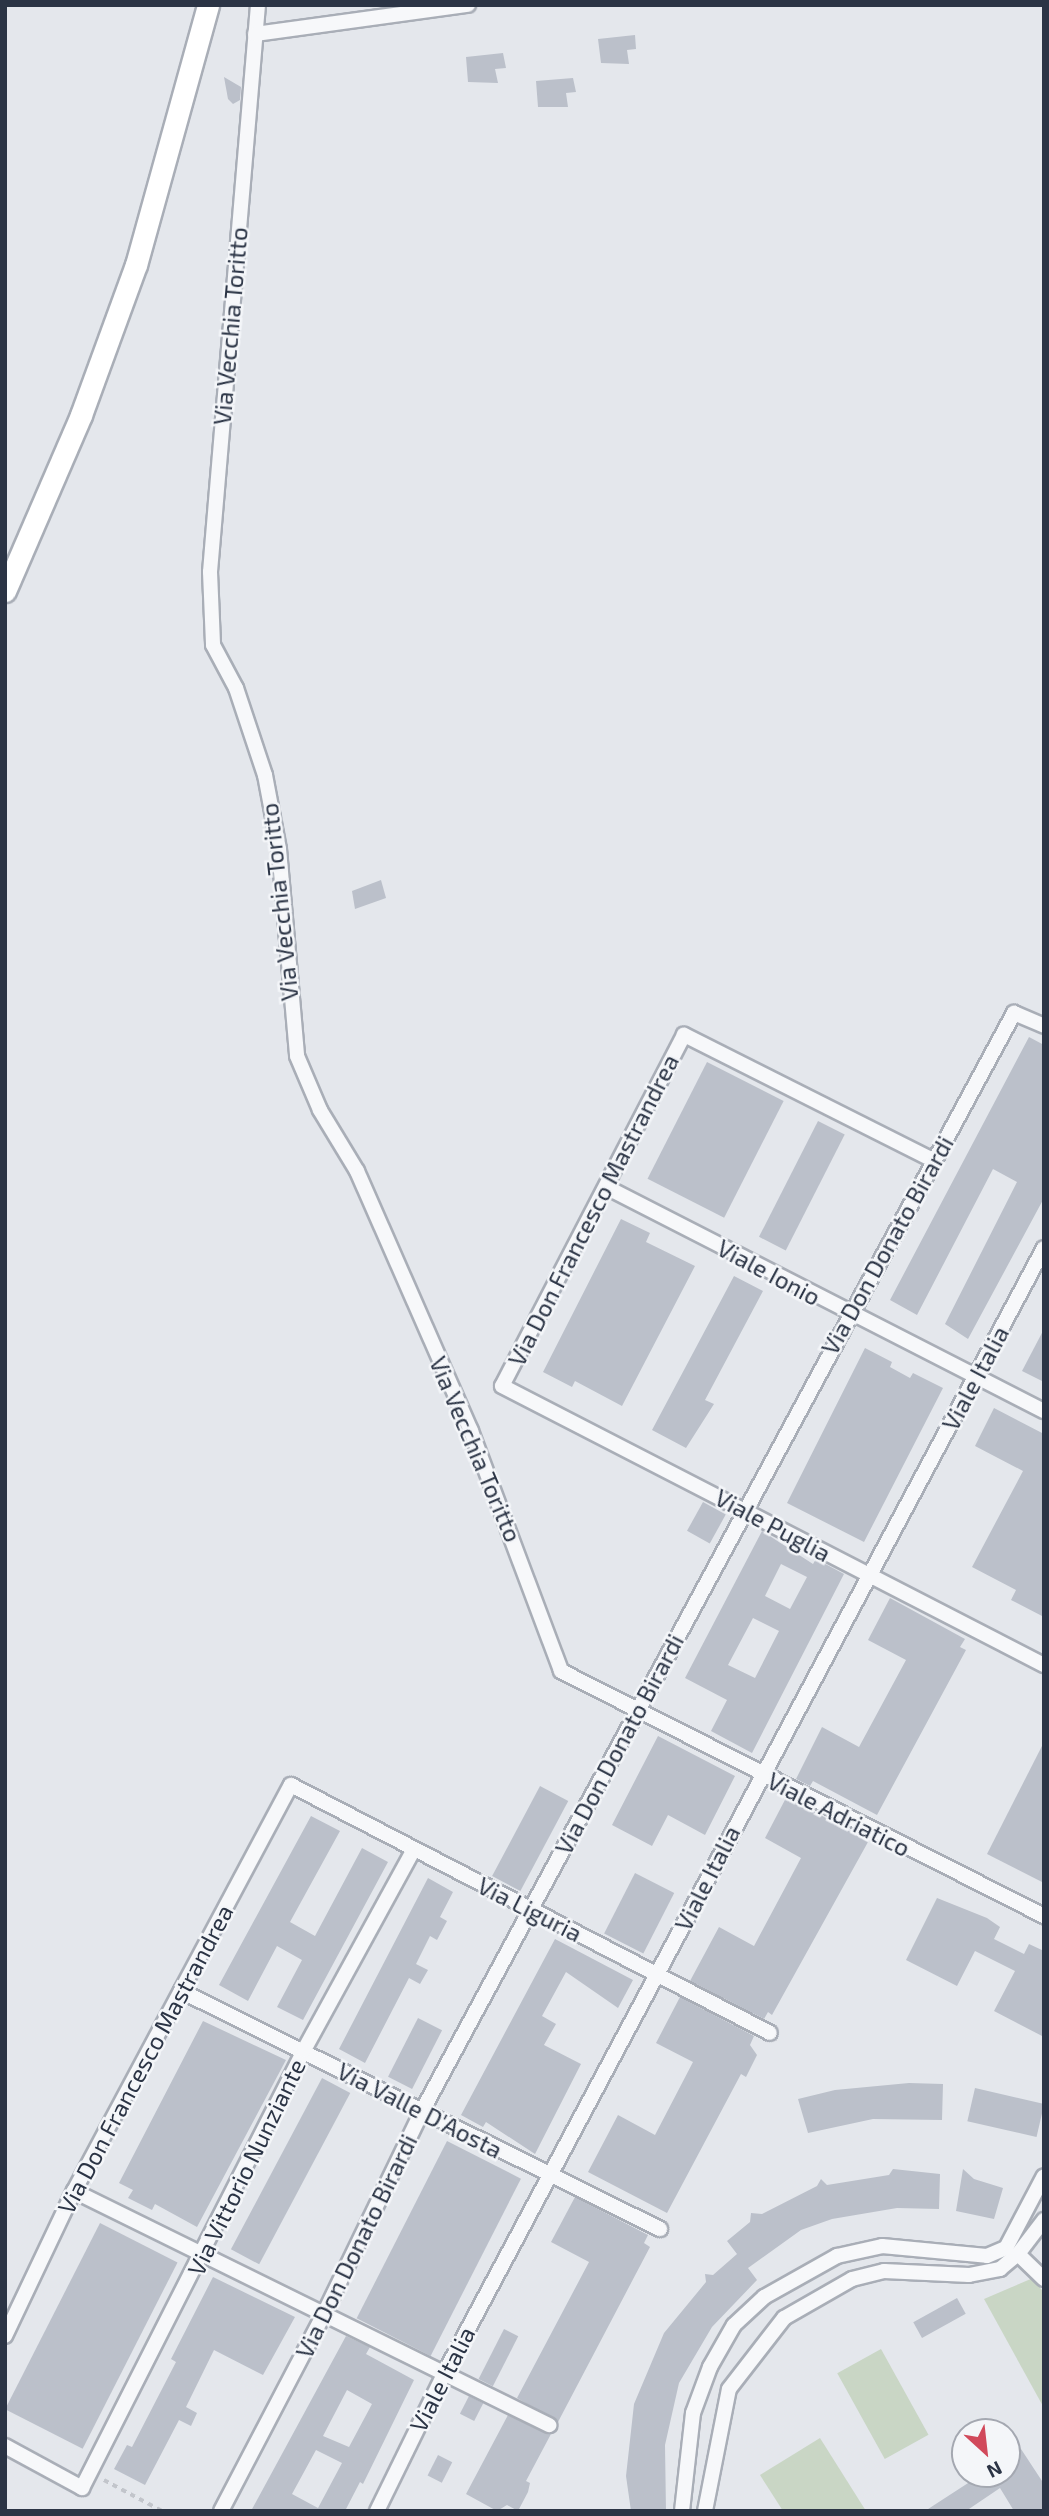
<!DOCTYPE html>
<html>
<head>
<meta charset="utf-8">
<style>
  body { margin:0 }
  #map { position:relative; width:1049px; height:2516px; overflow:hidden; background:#e4e7ec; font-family:"Exo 2",sans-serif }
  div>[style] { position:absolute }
  .green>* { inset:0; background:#c9d6c5; transform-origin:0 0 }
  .building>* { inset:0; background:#bbc0ca; transform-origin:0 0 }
  .path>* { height:3.5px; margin-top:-1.75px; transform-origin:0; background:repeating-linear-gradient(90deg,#c2c5cb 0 5px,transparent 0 10px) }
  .roads { filter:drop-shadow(2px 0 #a9aeb7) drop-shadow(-2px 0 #a9aeb7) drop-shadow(0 2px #a9aeb7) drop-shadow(0 -2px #a9aeb7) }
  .street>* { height:14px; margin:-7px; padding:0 7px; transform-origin:7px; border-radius:7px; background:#f7f8fa }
  .secondary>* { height:21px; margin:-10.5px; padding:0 10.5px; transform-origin:10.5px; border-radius:10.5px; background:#fff }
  span { translate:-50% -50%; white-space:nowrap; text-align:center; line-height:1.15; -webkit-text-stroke:5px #f4f6f9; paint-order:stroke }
  .street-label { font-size:24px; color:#2b3445 }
  .frame { position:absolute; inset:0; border:7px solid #2b3445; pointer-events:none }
  .north { position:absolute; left:951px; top:2418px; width:70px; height:70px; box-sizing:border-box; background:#f4f6f9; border:2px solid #a4a8b1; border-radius:50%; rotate:153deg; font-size:19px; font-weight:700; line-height:28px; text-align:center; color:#2b3445 }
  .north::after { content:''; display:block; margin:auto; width:24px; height:32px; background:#d1495b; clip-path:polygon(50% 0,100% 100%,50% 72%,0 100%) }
</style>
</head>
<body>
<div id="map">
  <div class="green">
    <div style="clip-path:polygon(1033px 2278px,1044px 2293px,1044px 2408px,984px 2299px)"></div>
    <div style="left:881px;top:2349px;width:98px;height:50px;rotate:61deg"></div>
    <div style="clip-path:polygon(820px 2438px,866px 2511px,783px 2511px,760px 2475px)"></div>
  </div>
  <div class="building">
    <div style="clip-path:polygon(635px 35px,636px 49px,627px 50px,629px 64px,601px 63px,598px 39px)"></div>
    <div style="clip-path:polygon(503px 53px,506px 68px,495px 69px,498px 83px,468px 82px,466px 57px)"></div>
    <div style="clip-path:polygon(224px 77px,241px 87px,240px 100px,233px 104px,228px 99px)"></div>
    <div style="clip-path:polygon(573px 78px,576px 92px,566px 93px,568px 107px,538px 107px,536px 81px)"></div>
    <div style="clip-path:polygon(381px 880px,386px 898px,355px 909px,352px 891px)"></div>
    <div style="clip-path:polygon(1029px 1037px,1044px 1045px,1044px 1198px,968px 1339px,945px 1324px,1017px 1182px,993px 1169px,917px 1315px,890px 1300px)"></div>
    <div style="left:707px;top:1062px;width:86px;height:131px;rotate:27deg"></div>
    <div style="left:818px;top:1121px;width:30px;height:130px;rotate:27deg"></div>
    <div style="clip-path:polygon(621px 1219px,650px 1233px,646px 1242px,695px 1266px,622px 1406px,575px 1381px,572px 1387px,543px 1372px)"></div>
    <div style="clip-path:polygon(734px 1276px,763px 1291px,705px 1400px,714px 1404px,686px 1448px,652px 1430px)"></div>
    <div style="clip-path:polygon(1044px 1329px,1044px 1382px,1022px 1371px)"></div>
    <div style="clip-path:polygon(865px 1348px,892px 1362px,890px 1367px,910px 1378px,913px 1373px,943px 1388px,864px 1542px,787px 1503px)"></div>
    <div style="clip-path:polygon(994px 1408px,1044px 1434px,1044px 1617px,1011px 1600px,1016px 1590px,972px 1567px,1023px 1471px,975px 1446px)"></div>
    <div style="left:703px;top:1502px;width:26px;height:33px;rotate:29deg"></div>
    <div style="clip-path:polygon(evenodd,762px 1531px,813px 1564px,816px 1559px,844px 1574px,752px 1753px,711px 1731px,727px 1700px,685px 1678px,762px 1531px,781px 1564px,807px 1577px,790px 1609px,765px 1596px,781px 1564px,762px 1531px,753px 1618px,779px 1631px,755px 1678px,728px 1665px,753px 1618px)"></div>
    <div style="clip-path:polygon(890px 1598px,965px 1639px,960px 1647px,966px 1650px,877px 1815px,813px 1781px,810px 1786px,796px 1779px,822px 1727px,859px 1747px,906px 1660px,868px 1640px)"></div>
    <div style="clip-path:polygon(658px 1736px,735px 1776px,705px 1835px,668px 1815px,652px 1846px,612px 1825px)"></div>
    <div style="clip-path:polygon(1044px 1742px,1044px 1883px,987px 1854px)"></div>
    <div style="left:540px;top:1786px;width:32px;height:102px;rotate:28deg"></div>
    <div style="clip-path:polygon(787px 1796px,868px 1842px,772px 2015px,768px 2012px,764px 2019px,690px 1981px,719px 1927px,754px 1946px,801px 1858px,765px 1838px)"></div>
    <div style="clip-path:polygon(311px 1816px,340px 1831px,290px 1922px,315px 1936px,362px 1848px,388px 1862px,303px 2020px,277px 2007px,302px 1960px,277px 1946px,248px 2001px,219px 1985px)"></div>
    <div style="left:635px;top:1873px;width:44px;height:68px;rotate:27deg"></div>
    <div style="clip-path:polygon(428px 1878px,453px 1892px,440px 1917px,447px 1921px,437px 1940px,430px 1936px,416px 1964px,428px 1970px,420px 1984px,409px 1978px,365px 2063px,339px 2049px)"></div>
    <div style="clip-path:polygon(937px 1898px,987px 1918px,1000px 1927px,994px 1939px,1024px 1954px,1029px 1944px,1044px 1951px,1044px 2037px,994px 2011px,1015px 1971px,975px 1951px,957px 1986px,906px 1960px)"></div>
    <div style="clip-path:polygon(555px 1939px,633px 1980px,618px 2008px,566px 1972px,542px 2016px,556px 2024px,544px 2045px,581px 2064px,535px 2154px,486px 2122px,483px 2127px,461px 2115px)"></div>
    <div style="clip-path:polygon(680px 1997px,754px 2036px,750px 2045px,757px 2055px,746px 2077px,741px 2074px,667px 2213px,588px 2172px,618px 2115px,655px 2135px,693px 2062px,656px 2043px)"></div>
    <div style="left:418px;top:2018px;width:27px;height:66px;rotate:27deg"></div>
    <div style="clip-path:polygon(203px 2021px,286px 2060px,197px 2227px,155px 2204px,152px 2210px,128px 2198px,133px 2190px,119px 2183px)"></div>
    <div style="left:322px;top:2078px;width:32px;height:194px;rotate:28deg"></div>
    <div style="clip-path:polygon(909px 2083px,943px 2084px,942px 2120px,873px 2119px,808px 2133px,798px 2099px,835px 2090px)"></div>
    <div style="left:975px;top:2088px;width:71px;height:34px;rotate:13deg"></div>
    <div style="left:447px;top:2141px;width:83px;height:199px;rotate:27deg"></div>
    <div style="clip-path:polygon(893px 2169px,940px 2174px,939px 2209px,897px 2208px,832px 2219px,801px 2230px,748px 2268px,757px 2280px,712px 2327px,679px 2383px,665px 2445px,666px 2511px,631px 2511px,626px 2476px,634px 2404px,664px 2333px,706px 2282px,705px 2274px,713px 2275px,737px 2254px,727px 2241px,750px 2222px,751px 2213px,762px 2214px,817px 2186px,821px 2179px,827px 2185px,889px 2175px)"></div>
    <div style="clip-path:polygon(963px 2169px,974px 2179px,1003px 2188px,994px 2219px,956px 2211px)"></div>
    <div style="clip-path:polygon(575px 2197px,648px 2235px,644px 2243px,650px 2247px,558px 2422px,517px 2398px,589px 2262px,551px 2242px)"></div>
    <div style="left:100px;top:2223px;width:87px;height:209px;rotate:27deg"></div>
    <div style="clip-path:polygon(213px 2277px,295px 2317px,263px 2375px,214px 2350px,186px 2407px,197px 2413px,191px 2426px,179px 2420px,145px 2485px,114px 2469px,127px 2445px,132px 2447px,176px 2362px,171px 2359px)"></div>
    <div style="left:957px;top:2298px;width:18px;height:50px;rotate:61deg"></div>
    <div style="left:504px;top:2329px;width:16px;height:56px;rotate:27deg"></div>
    <div style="clip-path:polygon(evenodd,346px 2336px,370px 2347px,366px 2354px,414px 2380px,363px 2484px,360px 2482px,345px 2511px,251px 2511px,346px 2336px,347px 2390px,372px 2404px,349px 2447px,323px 2436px,347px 2390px,346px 2336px,316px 2450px,342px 2463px,318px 2508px,292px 2494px,316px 2450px)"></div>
    <div style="left:469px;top:2396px;width:16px;height:20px;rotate:27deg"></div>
    <div style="clip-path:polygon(508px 2415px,551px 2434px,526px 2481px,530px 2483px,528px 2492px,518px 2511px,507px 2505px,497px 2511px,466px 2494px)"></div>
    <div style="clip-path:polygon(1021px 2449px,1044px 2484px,1044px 2511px,1014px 2511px,1000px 2488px,966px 2511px,925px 2511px,982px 2474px,1007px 2474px,1007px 2458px)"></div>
    <div style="left:438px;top:2455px;width:16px;height:23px;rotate:27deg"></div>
  </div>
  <div class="path">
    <div style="left:104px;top:2480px;width:66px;rotate:28.1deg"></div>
  </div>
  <div class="roads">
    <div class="street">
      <div style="left:258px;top:5px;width:569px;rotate:94.84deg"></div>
      <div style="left:210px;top:572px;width:73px;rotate:87.6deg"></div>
      <div style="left:213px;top:645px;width:49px;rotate:61.9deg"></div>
      <div style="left:236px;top:688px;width:92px;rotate:71.6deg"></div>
      <div style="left:265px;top:775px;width:75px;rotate:79.3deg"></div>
      <div style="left:279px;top:849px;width:208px;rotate:85deg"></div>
      <div style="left:297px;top:1056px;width:59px;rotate:66.9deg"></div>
      <div style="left:320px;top:1110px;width:71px;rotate:58.8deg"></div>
      <div style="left:357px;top:1171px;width:284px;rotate:66.3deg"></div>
      <div style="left:471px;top:1431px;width:256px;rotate:69.4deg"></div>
      <div style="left:561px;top:1671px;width:542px;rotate:26.9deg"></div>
      <div style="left:255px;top:34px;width:215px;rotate:-7.8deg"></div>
      <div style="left:933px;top:1160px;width:279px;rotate:-153.3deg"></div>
      <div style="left:684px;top:1035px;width:395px;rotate:117.4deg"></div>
      <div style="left:502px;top:1386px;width:610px;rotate:27.24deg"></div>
      <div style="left:608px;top:1188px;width:490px;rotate:27.1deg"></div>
      <div style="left:181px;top:1991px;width:535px;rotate:26.42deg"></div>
      <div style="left:74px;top:2191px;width:530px;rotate:26.23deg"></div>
      <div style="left:1018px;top:2254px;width:43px;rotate:-52.6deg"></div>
      <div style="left:5px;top:2336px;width:161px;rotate:-64.6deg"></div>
      <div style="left:74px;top:2191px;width:460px;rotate:-61.9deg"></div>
      <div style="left:291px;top:1785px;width:539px;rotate:27.37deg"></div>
      <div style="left:5px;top:2446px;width:88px;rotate:28.6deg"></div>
      <div style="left:82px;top:2488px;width:491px;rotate:-63.1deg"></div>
      <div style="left:304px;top:2050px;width:229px;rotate:-61.3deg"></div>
      <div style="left:221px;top:2511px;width:220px;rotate:-62.4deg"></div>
      <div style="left:323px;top:2316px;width:225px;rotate:-64.2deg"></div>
      <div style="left:421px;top:2113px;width:1250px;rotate:-61.67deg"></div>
      <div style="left:1014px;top:1013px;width:33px;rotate:23deg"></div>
      <div style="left:377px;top:2511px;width:150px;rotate:-63.9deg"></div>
      <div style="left:443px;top:2376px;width:1278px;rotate:-61.95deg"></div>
      <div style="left:682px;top:2511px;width:99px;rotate:-83.6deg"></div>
      <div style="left:693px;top:2413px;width:49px;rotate:-69.7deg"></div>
      <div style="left:710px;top:2367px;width:48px;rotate:-60.3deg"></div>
      <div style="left:734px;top:2325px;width:41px;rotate:-43deg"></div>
      <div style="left:764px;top:2297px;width:84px;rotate:-29.3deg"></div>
      <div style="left:837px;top:2256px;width:46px;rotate:-12.5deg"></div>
      <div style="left:882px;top:2246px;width:105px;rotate:5.4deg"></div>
      <div style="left:987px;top:2256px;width:21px;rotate:-23deg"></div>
      <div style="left:1006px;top:2248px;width:81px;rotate:-62.2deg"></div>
      <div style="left:705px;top:2511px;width:124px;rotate:-78.9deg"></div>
      <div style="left:729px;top:2389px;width:90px;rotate:-52.2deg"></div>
      <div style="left:784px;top:2318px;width:78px;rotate:-29.8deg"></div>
      <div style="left:852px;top:2279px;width:33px;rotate:-14deg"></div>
      <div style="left:884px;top:2271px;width:85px;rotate:2.7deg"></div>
      <div style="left:969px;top:2275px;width:32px;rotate:-11deg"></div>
      <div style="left:1000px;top:2269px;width:23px;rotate:-40deg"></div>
      <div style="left:1018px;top:2254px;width:36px;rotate:44deg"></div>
    </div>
    <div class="secondary">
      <div style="left:5px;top:591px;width:192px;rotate:-66.6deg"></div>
      <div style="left:81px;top:415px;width:160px;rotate:-69.9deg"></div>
      <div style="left:136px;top:265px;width:270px;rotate:-74.5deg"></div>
    </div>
  </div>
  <div class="street-label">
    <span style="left:230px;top:326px;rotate:-85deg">Via Vecchia Toritto</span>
    <span style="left:279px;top:902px;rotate:-96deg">Via Vecchia Toritto</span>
    <span style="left:593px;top:1210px;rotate:-63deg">Via Don Francesco Mastrandrea</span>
    <span style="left:887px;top:1245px;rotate:-61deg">Via Don Donato Birardi</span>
    <span style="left:769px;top:1272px;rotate:28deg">Viale Ionio</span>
    <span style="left:975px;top:1378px;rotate:-62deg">Viale Italia</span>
    <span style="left:476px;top:1449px;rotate:67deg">Via Vecchia Toritto</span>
    <span style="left:773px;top:1525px;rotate:28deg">Viale Puglia</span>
    <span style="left:619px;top:1744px;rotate:-62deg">Via Don Donato Birardi</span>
    <span style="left:839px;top:1814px;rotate:27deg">Viale Adriatico</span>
    <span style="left:707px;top:1878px;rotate:-63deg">Viale Italia</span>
    <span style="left:530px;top:1909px;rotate:27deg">Via Liguria</span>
    <span style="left:145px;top:2059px;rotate:-62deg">Via Don Francesco Mastrandrea</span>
    <span style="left:420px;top:2110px;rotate:27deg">Via Valle D'Aosta</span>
    <span style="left:246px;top:2167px;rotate:-64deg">Via Vittorio Nunziante</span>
    <span style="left:356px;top:2246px;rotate:-64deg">Via Don Donato Birardi</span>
    <span style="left:442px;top:2379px;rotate:-63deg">Viale Italia</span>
  </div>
  <div class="frame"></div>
  <div class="north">N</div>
</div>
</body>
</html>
